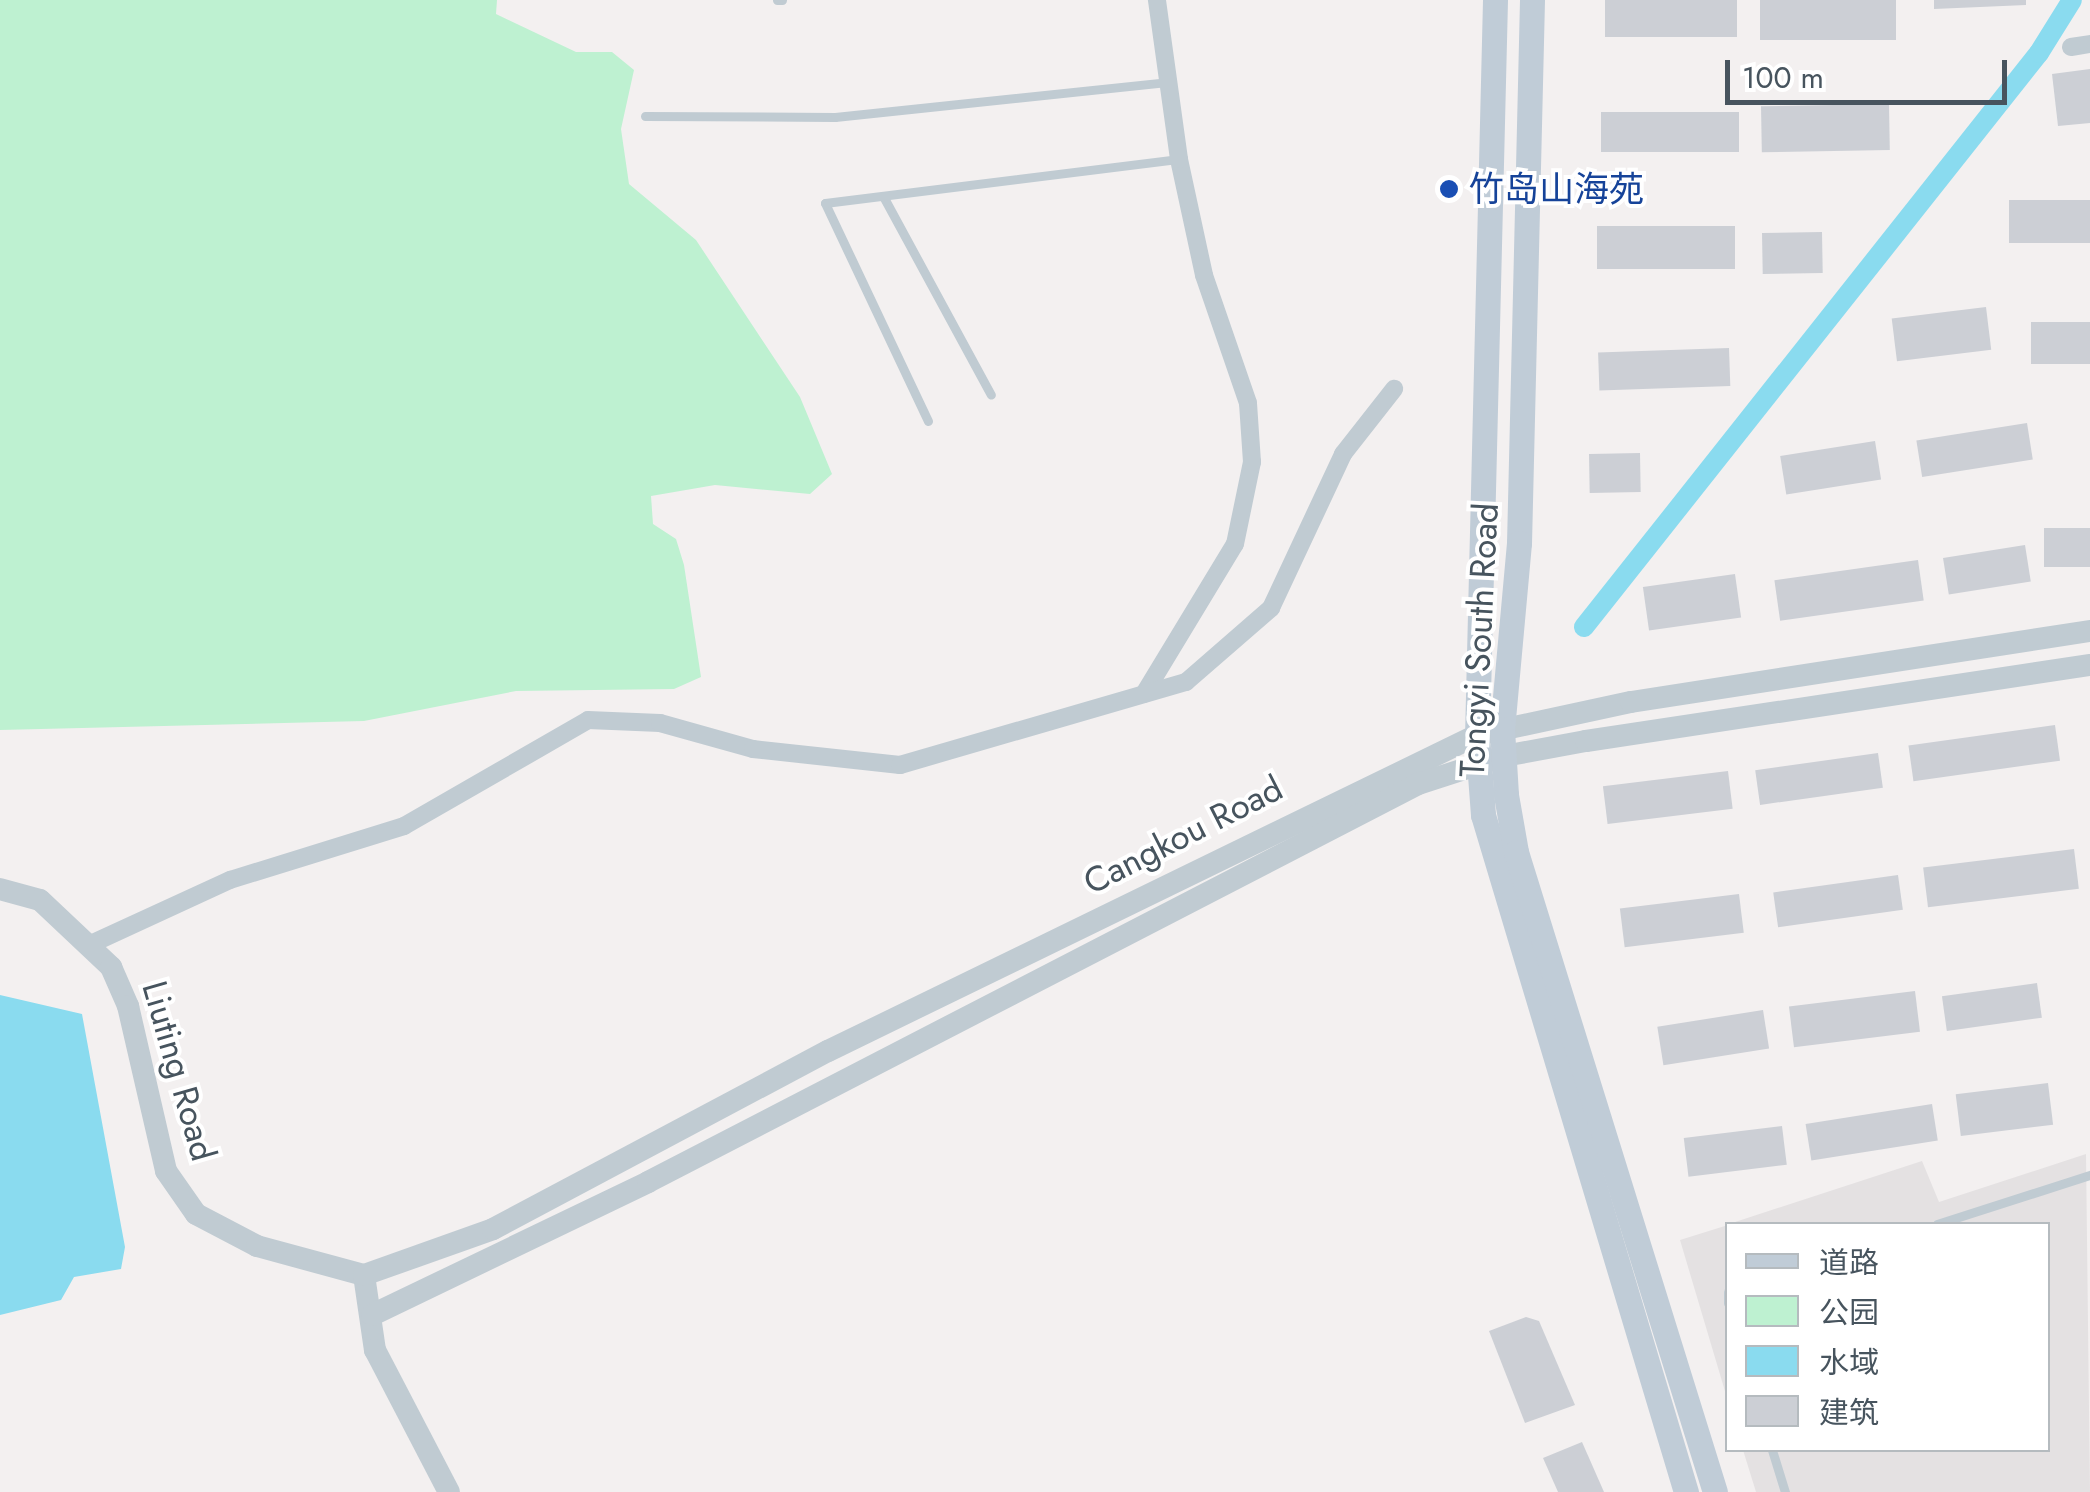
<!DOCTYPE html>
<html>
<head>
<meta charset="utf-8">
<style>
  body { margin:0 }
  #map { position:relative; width:2090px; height:1492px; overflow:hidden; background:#f3f0f0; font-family:Jost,"Noto Sans SC",sans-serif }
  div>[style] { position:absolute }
  .education>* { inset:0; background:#e4e1e2 }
  .green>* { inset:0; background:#bef1d1 }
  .water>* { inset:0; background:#8adbef }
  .canal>* { height:20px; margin:-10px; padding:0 10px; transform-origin:10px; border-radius:10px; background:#8adbef }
  .building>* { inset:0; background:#cccfd5; transform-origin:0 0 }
  .service>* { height:9px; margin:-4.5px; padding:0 4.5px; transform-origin:4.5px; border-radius:4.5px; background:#c0cbd2 }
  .minor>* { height:18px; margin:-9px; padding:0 9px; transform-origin:9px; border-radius:9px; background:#c0cbd2 }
  .tertiary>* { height:22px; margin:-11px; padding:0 11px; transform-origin:11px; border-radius:11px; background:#c0cbd2 }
  .secondary>* { height:25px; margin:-12.5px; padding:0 12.5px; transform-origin:12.5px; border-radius:12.5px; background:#c0ccd7 }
  .dots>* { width:28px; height:28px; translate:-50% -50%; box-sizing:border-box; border:5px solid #fff; border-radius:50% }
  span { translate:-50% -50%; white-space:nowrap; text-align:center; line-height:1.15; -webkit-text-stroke:8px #fff; paint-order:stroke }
  .transit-label { font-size:35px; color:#164399 }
  .left { translate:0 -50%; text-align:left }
  .street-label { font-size:35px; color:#47545e }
  .legend { position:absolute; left:1725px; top:1222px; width:325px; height:230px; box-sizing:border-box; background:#fff; border:2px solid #b5bbbf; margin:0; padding:12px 18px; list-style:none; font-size:30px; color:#47545e }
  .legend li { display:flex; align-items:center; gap:20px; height:50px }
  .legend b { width:50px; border:2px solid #b5bbbf }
  .scale { position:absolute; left:1725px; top:60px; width:282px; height:45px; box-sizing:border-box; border:5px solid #47545e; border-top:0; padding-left:12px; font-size:30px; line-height:35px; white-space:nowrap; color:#47545e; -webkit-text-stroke:8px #fff; paint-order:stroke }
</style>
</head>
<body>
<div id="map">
  <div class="education">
    <div style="clip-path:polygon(2086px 1154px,2090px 1492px,1756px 1492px,1743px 1450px,2048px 1450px,2048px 1224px,1729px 1224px,1922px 1161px,1939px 1202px)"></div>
    <div style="clip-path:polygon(1728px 1225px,1727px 1398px,1680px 1240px)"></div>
  </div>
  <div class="green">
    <div style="clip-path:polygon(0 0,497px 0,496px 14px,576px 52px,612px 52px,634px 70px,621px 129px,629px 184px,696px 240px,800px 397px,832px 474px,810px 494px,715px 485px,651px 496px,653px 524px,676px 539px,684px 565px,701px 677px,674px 689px,516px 691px,364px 721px,0 730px)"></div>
  </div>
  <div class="water">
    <div style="clip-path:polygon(0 995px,82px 1014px,125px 1247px,121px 1269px,74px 1277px,61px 1300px,0 1315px)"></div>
  </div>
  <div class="canal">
    <div style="left:1584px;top:627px;width:732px;rotate:-51.6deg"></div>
    <div style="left:2039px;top:53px;width:62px;rotate:-58.1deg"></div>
  </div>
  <div class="building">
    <div style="left:1605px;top:0;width:132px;height:37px"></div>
    <div style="left:1760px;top:0;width:136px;height:40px"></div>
    <div style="clip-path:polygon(1934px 0,2026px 0,2026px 5px,1934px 9px)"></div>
    <div style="clip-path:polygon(2090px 69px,2090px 123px,2058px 126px,2052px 74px)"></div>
    <div style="left:1889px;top:104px;width:46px;height:128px;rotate:89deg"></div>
    <div style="left:1739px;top:112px;width:40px;height:138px;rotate:90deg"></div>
    <div style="left:2090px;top:200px;width:43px;height:81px;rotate:90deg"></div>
    <div style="left:1735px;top:226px;width:43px;height:138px;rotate:90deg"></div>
    <div style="left:1822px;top:232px;width:41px;height:60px;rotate:89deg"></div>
    <div style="left:1986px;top:307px;width:43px;height:95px;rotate:83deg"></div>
    <div style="left:2090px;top:322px;width:42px;height:59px;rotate:90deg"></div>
    <div style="left:1729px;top:348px;width:38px;height:131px;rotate:88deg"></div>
    <div style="left:2027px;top:423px;width:37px;height:112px;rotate:81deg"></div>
    <div style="left:1875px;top:441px;width:39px;height:96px;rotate:81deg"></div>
    <div style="left:1640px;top:453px;width:39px;height:51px;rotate:89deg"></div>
    <div style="left:2090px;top:528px;width:39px;height:46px;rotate:90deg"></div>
    <div style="left:2025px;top:545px;width:37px;height:83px;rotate:81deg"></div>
    <div style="left:1918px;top:560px;width:41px;height:145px;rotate:82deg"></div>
    <div style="left:1735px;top:574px;width:44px;height:93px;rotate:82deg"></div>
    <div style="left:2055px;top:725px;width:36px;height:148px;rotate:82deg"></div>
    <div style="left:1878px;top:753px;width:35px;height:124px;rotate:82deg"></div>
    <div style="left:1728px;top:771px;width:38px;height:126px;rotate:83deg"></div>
    <div style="left:2074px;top:849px;width:40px;height:152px;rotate:83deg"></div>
    <div style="left:1898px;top:875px;width:35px;height:126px;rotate:82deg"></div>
    <div style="left:1739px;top:894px;width:39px;height:120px;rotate:83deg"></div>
    <div style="left:2037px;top:983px;width:35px;height:96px;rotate:82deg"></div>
    <div style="left:1915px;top:991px;width:41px;height:127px;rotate:83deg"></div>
    <div style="left:1763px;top:1010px;width:39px;height:107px;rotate:81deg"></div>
    <div style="left:2048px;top:1083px;width:42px;height:93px;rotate:83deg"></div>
    <div style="left:1932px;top:1104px;width:37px;height:128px;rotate:81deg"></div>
    <div style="left:1782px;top:1126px;width:39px;height:99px;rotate:83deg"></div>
    <div style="clip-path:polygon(1526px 1317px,1539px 1321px,1575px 1405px,1525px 1423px,1489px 1331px)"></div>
    <div style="clip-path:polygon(1582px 1442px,1604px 1492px,1558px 1492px,1543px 1458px)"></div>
  </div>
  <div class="service">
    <div style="left:777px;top:0;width:5px"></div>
    <div style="left:645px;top:116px;width:190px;rotate:0.3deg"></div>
    <div style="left:835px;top:117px;width:336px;rotate:-6deg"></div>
    <div style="left:883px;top:196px;width:226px;rotate:61.5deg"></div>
    <div style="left:928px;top:421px;width:241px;rotate:-115.3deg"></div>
    <div style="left:825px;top:203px;width:357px;rotate:-7.1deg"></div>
    <div style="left:1937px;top:1224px;width:161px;rotate:-17.8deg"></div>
    <div style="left:1728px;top:1292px;width:11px;rotate:90deg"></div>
    <div style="left:1772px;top:1450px;width:44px;rotate:72.8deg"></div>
  </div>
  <div class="minor">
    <div style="left:2071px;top:47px;width:19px;rotate:-9deg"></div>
    <div style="left:1144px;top:694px;width:175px;rotate:-58.8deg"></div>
    <div style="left:1235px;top:544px;width:84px;rotate:-78.3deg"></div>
    <div style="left:1252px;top:462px;width:59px;rotate:-93.9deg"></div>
    <div style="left:1248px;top:403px;width:135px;rotate:-109deg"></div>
    <div style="left:1204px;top:275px;width:119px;rotate:-102.2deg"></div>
    <div style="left:1179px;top:159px;width:161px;rotate:-97.9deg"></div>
    <div style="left:93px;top:943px;width:151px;rotate:-24.7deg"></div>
    <div style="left:230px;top:880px;width:182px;rotate:-17.2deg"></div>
    <div style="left:404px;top:826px;width:212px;rotate:-29.9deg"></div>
    <div style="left:588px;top:720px;width:72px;rotate:2.4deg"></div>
    <div style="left:660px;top:723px;width:97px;rotate:15.6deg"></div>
    <div style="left:753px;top:749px;width:148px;rotate:6.2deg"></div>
    <div style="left:900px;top:765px;width:298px;rotate:-16.2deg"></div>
    <div style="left:1186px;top:682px;width:113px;rotate:-41deg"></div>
    <div style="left:1271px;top:608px;width:170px;rotate:-64.9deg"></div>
    <div style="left:1343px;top:454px;width:83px;rotate:-51.9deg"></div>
  </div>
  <div class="tertiary">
    <div style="left:0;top:889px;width:41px;rotate:15.4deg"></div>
    <div style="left:40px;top:900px;width:98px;rotate:43.3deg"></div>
    <div style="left:111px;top:967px;width:43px;rotate:66.4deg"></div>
    <div style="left:128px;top:1006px;width:169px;rotate:77deg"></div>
    <div style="left:166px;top:1171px;width:52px;rotate:55.1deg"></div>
    <div style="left:196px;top:1214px;width:69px;rotate:27.7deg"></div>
    <div style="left:257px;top:1246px;width:111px;rotate:15.2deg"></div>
    <div style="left:364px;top:1275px;width:76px;rotate:81.7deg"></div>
    <div style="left:375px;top:1350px;width:160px;rotate:62.5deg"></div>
    <div style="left:364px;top:1275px;width:137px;rotate:-19.6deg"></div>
    <div style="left:493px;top:1229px;width:379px;rotate:-28deg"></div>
    <div style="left:828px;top:1051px;width:722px;rotate:-25.96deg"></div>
    <div style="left:1477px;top:735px;width:157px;rotate:-12.1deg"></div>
    <div style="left:1631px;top:702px;width:464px;rotate:-8.8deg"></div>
    <div style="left:372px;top:1315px;width:306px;rotate:-25.7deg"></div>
    <div style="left:648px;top:1182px;width:867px;rotate:-27.33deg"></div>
    <div style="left:1418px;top:784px;width:90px;rotate:-18deg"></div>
    <div style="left:1504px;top:756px;width:83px;rotate:-10.4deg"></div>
    <div style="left:1586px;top:741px;width:510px;rotate:-8.58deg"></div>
  </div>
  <div class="secondary">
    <div style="left:1495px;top:0;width:735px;rotate:91.4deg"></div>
    <div style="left:1477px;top:735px;width:80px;rotate:85.7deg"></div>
    <div style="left:1483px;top:815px;width:707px;rotate:73.31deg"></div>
    <div style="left:1532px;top:0;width:543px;rotate:91.37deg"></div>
    <div style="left:1519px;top:543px;width:187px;rotate:95.2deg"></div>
    <div style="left:1502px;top:729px;width:66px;rotate:86.5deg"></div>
    <div style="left:1506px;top:795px;width:58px;rotate:80deg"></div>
    <div style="left:1516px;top:852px;width:670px;rotate:72.73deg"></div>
  </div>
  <div class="dots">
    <div style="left:1449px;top:189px;background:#1a4fb4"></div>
  </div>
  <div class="transit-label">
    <span class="left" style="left:1469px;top:189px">竹岛山海苑</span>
  </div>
  <div class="street-label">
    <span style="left:1479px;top:640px;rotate:-87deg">Tongyi South Road</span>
    <span style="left:1183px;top:835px;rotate:-27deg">Cangkou Road</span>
    <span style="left:179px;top:1071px;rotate:74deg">Liuting Road</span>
  </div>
  <ul class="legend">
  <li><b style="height:12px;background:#c0ccd7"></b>道路</li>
  <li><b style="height:28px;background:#bef1d1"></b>公园</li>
  <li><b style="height:28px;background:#8adbef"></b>水域</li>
  <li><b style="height:28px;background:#cccfd5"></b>建筑</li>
  </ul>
  <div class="scale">100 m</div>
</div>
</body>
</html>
